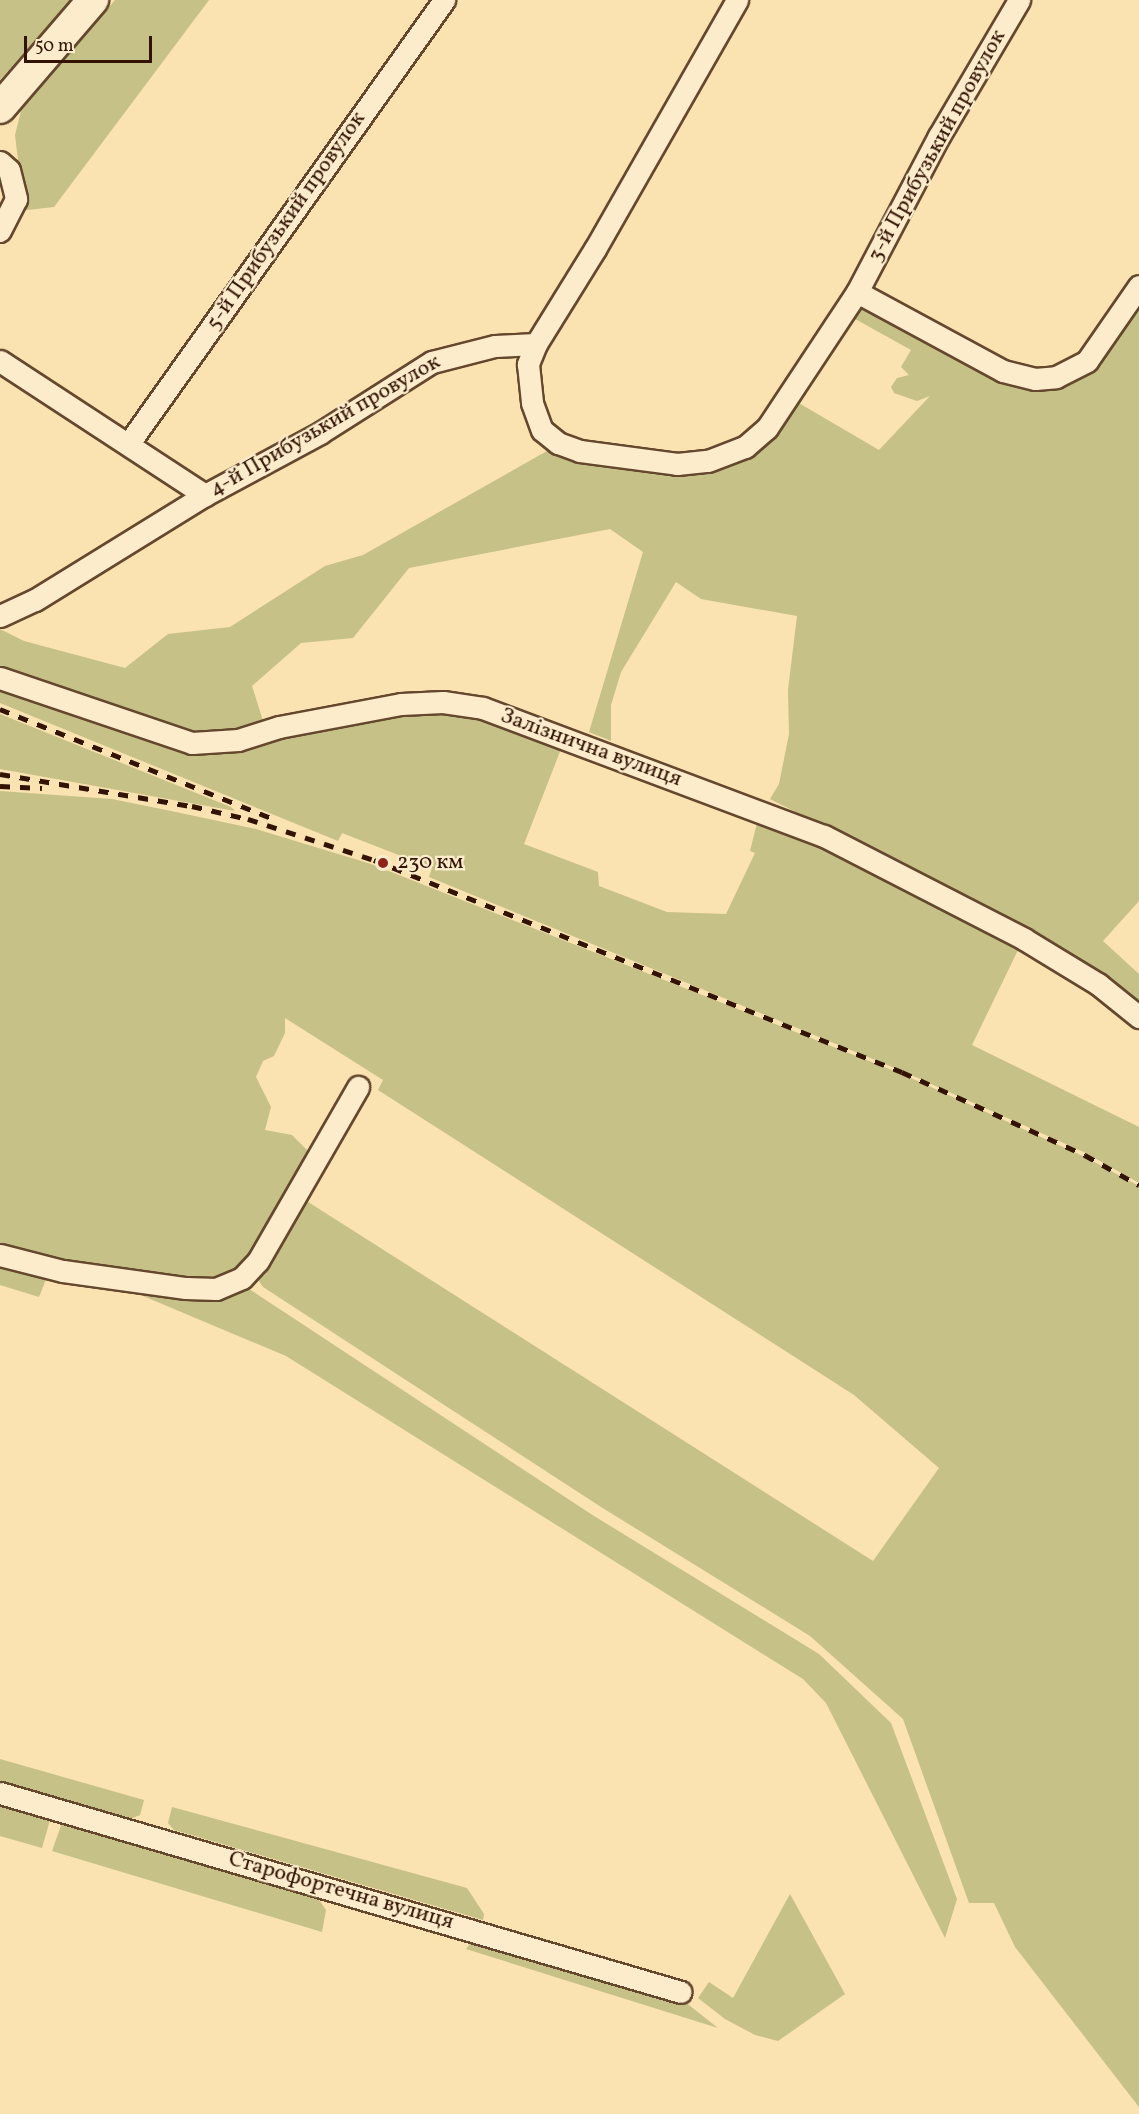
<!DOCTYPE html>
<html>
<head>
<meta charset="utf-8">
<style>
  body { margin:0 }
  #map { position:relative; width:1139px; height:2114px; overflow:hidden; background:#fae2b1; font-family:Vollkorn,serif }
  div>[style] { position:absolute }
  .green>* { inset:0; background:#c5c187 }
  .roads { filter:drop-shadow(2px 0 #65472e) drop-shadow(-2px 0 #65472e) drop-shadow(0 2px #65472e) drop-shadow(0 -2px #65472e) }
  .street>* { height:21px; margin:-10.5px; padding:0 10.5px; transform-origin:10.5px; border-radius:10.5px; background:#fceccc }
  .secondary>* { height:30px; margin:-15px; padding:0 15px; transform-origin:15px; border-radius:15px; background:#fceccc }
  .rail>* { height:4.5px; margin-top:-2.25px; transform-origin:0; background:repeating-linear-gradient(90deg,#331303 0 10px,transparent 0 20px) }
  .dots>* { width:16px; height:16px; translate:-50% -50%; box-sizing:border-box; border:3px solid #fceccc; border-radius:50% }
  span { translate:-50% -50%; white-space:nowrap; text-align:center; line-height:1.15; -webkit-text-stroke:4.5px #fceccc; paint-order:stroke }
  .street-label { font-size:22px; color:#331303 }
  .poi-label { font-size:22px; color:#331303 }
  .left { translate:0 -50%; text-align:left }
  .scale { position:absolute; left:24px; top:36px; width:128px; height:27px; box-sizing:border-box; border:3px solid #331303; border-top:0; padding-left:8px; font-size:18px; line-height:21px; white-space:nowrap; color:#331303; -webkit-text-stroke:4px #fceccc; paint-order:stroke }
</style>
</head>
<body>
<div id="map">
  <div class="green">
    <div style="clip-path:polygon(0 0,71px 0,0 80px)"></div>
    <div style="clip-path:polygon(115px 0,209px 0,54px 207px,19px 211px,21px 185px,15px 135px,21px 111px)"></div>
    <div style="clip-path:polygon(866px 304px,1046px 381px,1139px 304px,1139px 901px,1103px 941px,1139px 974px,1139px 1005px,1101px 975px,1028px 929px,770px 799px,779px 784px,789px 734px,788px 690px,797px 616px,701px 599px,676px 582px,621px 672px,611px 705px,611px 741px,589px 732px,643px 552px,610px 529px,409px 568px,353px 638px,301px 643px,252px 686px,263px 721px,235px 729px,192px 732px,0 668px,0 629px,24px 641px,125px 668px,168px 634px,230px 627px,325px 566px,363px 555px,556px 446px,709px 464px,792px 399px,879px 450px,930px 396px,917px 401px,894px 393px,891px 387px,897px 378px,909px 375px,901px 367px,911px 350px,848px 315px)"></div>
    <div style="clip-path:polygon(0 687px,153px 743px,194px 753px,240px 750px,283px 737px,402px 715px,441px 713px,488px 720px,561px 749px,524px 844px,598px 872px,599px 886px,667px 912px,726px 914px,755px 853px,750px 851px,758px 819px,818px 845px,1019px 948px,972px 1045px,1139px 1127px,1139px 1183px,1086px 1153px,902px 1071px,429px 877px,432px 868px,342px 833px,338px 841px,0 703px)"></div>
    <div style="clip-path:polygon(0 714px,231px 807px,235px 811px,0 769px)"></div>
    <div style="clip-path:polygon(0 791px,112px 799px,171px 811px,256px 829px,371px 864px,902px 1074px,1085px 1157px,1139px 1186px,1139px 2107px,1015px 1947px,994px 1903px,969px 1903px,903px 1719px,810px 1636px,601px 1507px,263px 1287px,255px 1275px,305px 1200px,873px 1561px,939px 1468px,854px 1395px,378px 1090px,383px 1080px,285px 1018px,285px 1033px,274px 1056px,263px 1061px,256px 1077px,271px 1107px,265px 1130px,292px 1135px,309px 1152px,252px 1258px,235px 1275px,214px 1281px,66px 1265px,0 1247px)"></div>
    <div style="clip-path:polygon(0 1263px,47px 1277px,39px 1297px,0 1285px)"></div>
    <div style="clip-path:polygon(246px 1287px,594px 1516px,819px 1654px,891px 1723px,957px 1899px,945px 1938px,826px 1703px,803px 1679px,286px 1356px,136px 1293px,186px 1296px)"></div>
    <div style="clip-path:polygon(0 1759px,144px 1800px,140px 1815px,130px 1819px,0 1781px)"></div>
    <div style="clip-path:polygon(0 1803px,48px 1816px,50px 1820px,42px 1848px,0 1836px)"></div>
    <div style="clip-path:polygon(172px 1807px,467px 1888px,484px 1914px,483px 1920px,174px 1830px,168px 1823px)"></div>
    <div style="clip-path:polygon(63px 1820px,314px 1893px,326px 1910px,322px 1932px,52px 1851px)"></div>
    <div style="clip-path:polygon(790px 1894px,845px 1994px,778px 2041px,755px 2035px,725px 2019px,698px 1998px,709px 1982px,733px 1998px)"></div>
    <div style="clip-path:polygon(474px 1939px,685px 2002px,718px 2028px,466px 1949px)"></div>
  </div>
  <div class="roads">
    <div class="street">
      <div style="left:0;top:162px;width:12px;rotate:42deg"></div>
      <div style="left:9px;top:170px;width:30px;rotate:76deg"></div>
      <div style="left:16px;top:199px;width:36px;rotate:117deg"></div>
      <div style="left:857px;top:292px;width:166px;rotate:28.4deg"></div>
      <div style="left:1003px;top:371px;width:33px;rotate:14deg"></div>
      <div style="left:1035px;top:379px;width:21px;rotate:-5deg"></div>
      <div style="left:1056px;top:377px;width:35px;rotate:-27deg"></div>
      <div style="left:1087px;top:361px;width:91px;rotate:-55.3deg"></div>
      <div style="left:536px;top:344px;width:22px;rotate:112deg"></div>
      <div style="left:528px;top:364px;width:39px;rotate:84deg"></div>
      <div style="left:532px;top:403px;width:29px;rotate:70deg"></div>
      <div style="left:542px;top:430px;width:21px;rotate:39deg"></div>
      <div style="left:558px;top:443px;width:23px;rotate:20deg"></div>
      <div style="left:580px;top:451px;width:98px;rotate:7.6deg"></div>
      <div style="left:677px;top:464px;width:31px;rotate:-6deg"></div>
      <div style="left:708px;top:461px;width:40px;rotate:-21deg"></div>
      <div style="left:745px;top:447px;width:29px;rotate:-41deg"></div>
      <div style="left:767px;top:428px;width:163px;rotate:-56.5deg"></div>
      <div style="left:857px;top:292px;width:176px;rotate:-62.3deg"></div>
      <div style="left:939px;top:136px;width:158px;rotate:-59.5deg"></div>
      <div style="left:0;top:361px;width:245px;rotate:33.2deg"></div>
      <div style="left:129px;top:443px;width:544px;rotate:-54.58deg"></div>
      <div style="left:0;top:616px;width:38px;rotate:-25deg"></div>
      <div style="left:35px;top:600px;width:200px;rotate:-31.7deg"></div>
      <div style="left:205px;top:495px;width:131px;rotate:-28.3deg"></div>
      <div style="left:320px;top:433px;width:133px;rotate:-32.4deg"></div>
      <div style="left:432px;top:362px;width:65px;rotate:-14.3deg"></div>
      <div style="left:495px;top:346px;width:41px;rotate:-2.8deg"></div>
      <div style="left:536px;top:344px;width:112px;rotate:-58.2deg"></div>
      <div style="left:595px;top:249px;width:287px;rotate:-60.3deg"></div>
      <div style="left:0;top:678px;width:203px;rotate:18.7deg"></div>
      <div style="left:192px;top:743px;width:46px;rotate:-3.7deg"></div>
      <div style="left:238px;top:740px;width:43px;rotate:-17.6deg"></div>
      <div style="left:279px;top:727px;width:124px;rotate:-10.7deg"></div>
      <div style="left:401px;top:704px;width:42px;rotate:-2.7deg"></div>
      <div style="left:443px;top:702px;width:40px;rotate:8.5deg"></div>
      <div style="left:483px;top:708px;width:364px;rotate:20.6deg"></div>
      <div style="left:824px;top:836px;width:225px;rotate:27.2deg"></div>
      <div style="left:1024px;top:939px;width:87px;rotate:31.3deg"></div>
      <div style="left:1098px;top:984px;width:53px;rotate:38.8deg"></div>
      <div style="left:0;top:1255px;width:65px;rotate:14.3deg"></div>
      <div style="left:63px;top:1271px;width:124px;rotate:7.9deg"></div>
      <div style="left:186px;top:1288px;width:30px;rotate:2deg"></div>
      <div style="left:216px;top:1289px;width:28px;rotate:-23deg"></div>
      <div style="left:242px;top:1278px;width:23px;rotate:-47deg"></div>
      <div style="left:258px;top:1261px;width:201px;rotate:-60.1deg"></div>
      <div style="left:0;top:1793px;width:709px;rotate:16.29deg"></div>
    </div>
    <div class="secondary">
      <div style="left:0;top:108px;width:143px;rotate:-49.3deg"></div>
    </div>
  </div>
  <div class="rail">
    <div style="left:0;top:709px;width:295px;rotate:21.9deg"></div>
    <div style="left:0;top:774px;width:195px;rotate:9.5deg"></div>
    <div style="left:192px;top:806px;width:57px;rotate:13.1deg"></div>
    <div style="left:248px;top:819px;width:133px;rotate:18deg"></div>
    <div style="left:374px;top:860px;width:569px;rotate:21.88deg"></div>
    <div style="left:902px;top:1072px;width:201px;rotate:24.4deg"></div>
    <div style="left:1085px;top:1155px;width:62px;rotate:29.1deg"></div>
    <div style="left:0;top:786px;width:42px;rotate:2.7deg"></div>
  </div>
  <div class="dots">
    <div style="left:383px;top:863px;background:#8f2418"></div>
  </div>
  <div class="street-label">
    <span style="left:937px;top:146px;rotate:-61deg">3-й Прибузький провулок</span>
    <span style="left:286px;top:221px;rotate:-55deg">5-й Прибузький провулок</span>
    <span style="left:325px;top:426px;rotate:-30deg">4-й Прибузький провулок</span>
    <span style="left:591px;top:748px;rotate:20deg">Залізнична вулиця</span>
    <span style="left:341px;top:1891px;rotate:16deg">Старофортечна вулиця</span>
  </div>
  <div class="poi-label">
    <span class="left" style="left:397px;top:863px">230 км</span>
  </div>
  <div class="scale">50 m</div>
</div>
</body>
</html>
